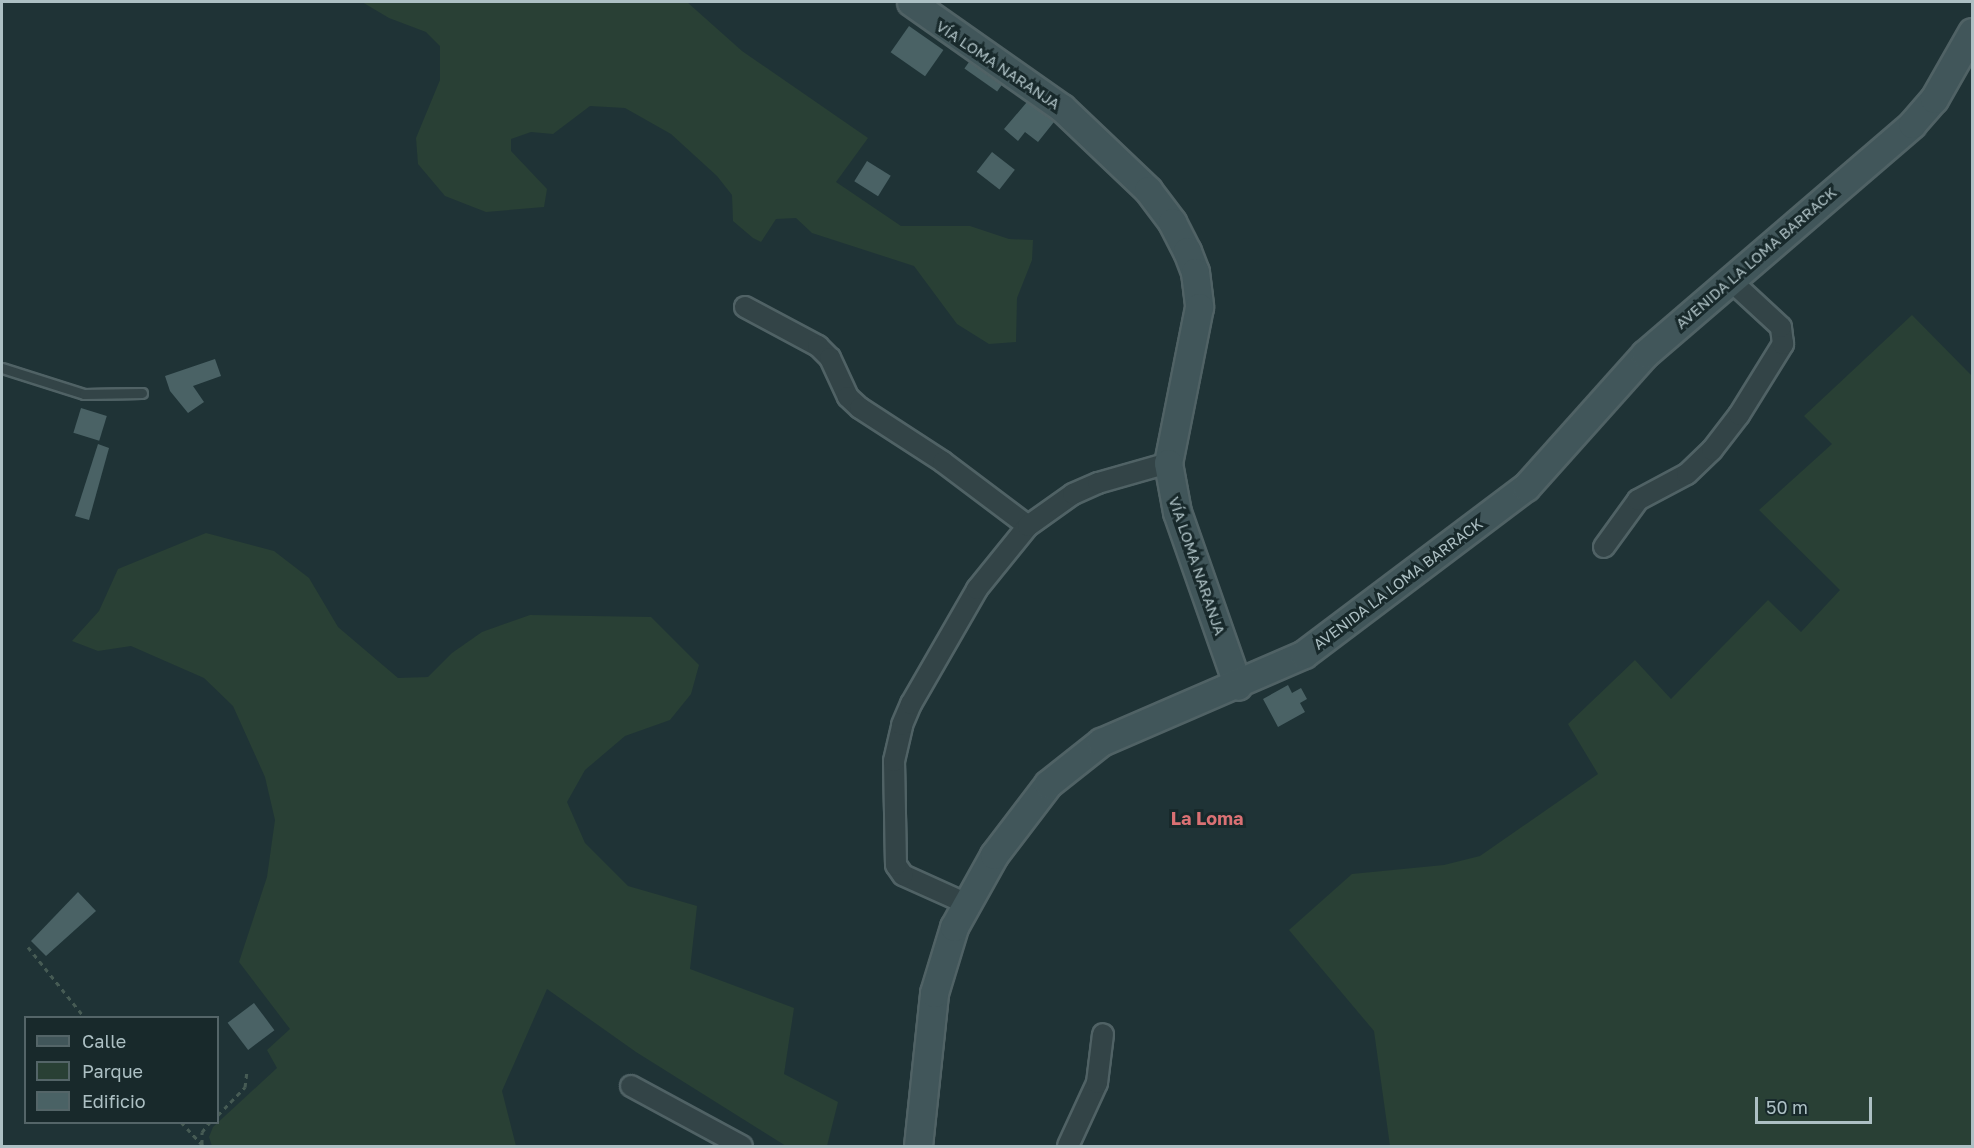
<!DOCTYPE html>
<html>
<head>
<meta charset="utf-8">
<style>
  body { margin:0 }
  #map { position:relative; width:1974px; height:1148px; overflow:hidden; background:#1f3336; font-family:"Golos Text",sans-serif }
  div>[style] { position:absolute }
  .green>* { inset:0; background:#294035 }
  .building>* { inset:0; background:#4a6265; transform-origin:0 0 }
  .path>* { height:3px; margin-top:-1.5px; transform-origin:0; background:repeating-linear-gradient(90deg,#465b54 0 4.5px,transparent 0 9px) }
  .roads { filter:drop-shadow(2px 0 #506265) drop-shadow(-2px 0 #506265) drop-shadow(0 2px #506265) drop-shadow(0 -2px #506265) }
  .lane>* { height:9px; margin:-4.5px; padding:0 4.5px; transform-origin:4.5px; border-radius:4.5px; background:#334447 }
  .street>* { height:20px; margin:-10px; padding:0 10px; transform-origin:10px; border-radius:10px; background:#334447 }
  .secondary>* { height:27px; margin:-13.5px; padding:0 13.5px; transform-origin:13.5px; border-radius:13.5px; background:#41565a }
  span { translate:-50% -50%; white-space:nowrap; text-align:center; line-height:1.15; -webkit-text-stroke:6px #18292b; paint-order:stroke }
  .street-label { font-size:15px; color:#adc0c4 }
  .quarter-label { font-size:18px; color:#da7174; font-weight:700 }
  .frame { position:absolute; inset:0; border:3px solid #adc0c4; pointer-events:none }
  .legend { position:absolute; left:24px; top:1016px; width:195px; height:108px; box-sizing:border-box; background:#18292b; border:2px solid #546568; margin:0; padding:8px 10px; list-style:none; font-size:18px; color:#adc0c4 }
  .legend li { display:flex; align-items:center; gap:12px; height:30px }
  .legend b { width:30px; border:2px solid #546568 }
  .scale { position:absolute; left:1755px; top:1097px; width:117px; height:27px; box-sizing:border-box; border:3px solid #adc0c4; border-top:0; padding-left:8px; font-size:18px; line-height:21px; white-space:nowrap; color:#adc0c4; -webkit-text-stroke:4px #18292b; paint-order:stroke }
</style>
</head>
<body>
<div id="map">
  <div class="green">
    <div style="clip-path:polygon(362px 2px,687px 2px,742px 51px,868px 138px,836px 182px,901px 226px,970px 226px,1009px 239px,1033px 240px,1032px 260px,1017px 298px,1016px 342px,989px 344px,957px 324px,914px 266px,812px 233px,796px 218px,776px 219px,761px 242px,753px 238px,733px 221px,732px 195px,717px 176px,671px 134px,625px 108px,590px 106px,553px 134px,531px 132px,511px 139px,511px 151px,547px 189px,544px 207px,486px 212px,445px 196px,418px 164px,416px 138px,440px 80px,440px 46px,426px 32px,389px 18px)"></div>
    <div style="clip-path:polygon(1912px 315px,1972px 376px,1972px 1146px,1390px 1146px,1374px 1031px,1289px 930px,1352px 874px,1444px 865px,1480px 856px,1598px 774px,1568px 724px,1635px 660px,1671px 699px,1768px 600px,1801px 632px,1840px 590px,1759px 510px,1832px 444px,1804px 416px)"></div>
    <div style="clip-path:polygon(206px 533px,274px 551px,309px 578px,338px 627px,398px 678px,428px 677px,452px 653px,482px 632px,530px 615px,651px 617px,699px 665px,691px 694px,670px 720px,625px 736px,585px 770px,567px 802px,585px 843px,628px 886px,697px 906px,690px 969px,794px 1008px,784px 1074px,838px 1102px,827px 1146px,786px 1146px,636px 1052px,547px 989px,502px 1091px,516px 1146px,212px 1146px,209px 1137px,213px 1127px,277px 1068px,267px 1050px,290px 1029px,239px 962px,267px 877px,275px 820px,265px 777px,233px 706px,204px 678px,131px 646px,98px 651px,72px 641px,99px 611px,118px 569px)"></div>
  </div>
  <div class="building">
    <div style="left:909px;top:26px;width:42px;height:32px;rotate:35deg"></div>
    <div style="left:969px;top:62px;width:40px;height:8px;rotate:35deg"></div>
    <div style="clip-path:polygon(1027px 102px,1054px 122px,1038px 142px,1025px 132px,1018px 141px,1004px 129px)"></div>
    <div style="left:992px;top:152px;width:29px;height:25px;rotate:38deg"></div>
    <div style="left:867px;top:161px;width:28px;height:24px;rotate:32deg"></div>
    <div style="clip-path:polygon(215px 359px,221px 376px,193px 386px,204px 402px,188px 413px,170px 391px,165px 376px)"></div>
    <div style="left:81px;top:408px;width:27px;height:26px;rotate:17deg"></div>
    <div style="clip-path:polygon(98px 444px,109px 448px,89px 520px,75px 516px)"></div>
    <div style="clip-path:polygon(1288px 685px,1292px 693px,1301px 688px,1307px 699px,1300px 703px,1305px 712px,1278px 727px,1263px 699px)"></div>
    <div style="clip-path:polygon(78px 892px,96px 911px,46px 956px,31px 941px)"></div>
    <div style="left:254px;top:1003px;width:34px;height:33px;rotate:53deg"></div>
  </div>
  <div class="path">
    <div style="left:28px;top:947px;width:91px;rotate:51.2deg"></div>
    <div style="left:218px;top:1115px;width:39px;rotate:-46deg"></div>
    <div style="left:245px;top:1087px;width:17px;rotate:-83deg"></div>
    <div style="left:181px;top:1122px;width:33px;rotate:47deg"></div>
    <div style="left:202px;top:1144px;width:12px;rotate:-90deg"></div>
    <div style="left:202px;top:1132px;width:13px;rotate:-51deg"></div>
  </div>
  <div class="roads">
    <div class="lane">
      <div style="left:2px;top:368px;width:86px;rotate:17.6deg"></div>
      <div style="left:84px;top:394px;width:58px;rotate:-1deg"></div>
    </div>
    <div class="street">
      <div style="left:745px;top:307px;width:83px;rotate:28.1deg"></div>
      <div style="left:818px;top:346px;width:17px;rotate:45deg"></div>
      <div style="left:830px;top:358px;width:43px;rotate:65.2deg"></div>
      <div style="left:848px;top:397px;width:16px;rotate:43deg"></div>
      <div style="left:860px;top:408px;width:99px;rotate:33deg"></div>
      <div style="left:943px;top:462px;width:106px;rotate:37deg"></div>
      <div style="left:1604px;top:547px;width:58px;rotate:-54.1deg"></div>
      <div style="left:1638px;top:500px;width:55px;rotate:-28deg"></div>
      <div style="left:1687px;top:474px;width:35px;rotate:-44deg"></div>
      <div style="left:1712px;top:450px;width:44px;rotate:-52.4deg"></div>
      <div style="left:1739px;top:415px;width:84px;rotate:-58.2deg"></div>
      <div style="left:1783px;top:344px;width:17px;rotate:-97deg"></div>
      <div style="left:1781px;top:327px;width:69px;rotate:-137.3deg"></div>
      <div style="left:965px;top:903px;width:68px;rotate:-155.7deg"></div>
      <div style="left:903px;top:875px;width:12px;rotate:-125deg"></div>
      <div style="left:896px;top:865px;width:104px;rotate:-91.1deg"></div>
      <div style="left:894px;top:761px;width:37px;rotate:-77deg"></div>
      <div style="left:902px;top:725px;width:23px;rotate:-67deg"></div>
      <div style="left:911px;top:704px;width:133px;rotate:-60.1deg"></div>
      <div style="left:977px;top:589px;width:81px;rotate:-51deg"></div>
      <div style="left:1028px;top:526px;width:55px;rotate:-35.4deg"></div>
      <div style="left:1073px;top:494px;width:27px;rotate:-24deg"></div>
      <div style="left:1098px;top:483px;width:73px;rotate:-15.9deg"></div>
      <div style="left:631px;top:1086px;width:126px;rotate:28.4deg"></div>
      <div style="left:1068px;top:1146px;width:69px;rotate:-65.3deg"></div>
      <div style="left:1097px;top:1083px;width:49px;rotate:-83deg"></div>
    </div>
    <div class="secondary">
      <div style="left:911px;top:2px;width:184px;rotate:35.1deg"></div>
      <div style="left:1062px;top:108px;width:119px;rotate:43.6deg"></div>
      <div style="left:1148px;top:190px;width:40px;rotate:53deg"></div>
      <div style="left:1172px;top:222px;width:33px;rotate:63deg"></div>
      <div style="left:1187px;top:251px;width:22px;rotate:69deg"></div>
      <div style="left:1195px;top:272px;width:35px;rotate:83deg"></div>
      <div style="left:1199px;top:307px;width:159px;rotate:101.2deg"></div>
      <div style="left:1168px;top:463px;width:50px;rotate:79.6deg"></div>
      <div style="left:1177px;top:512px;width:184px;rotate:70.7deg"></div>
      <div style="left:918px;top:1146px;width:154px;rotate:-84deg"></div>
      <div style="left:934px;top:993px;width:69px;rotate:-73.1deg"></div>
      <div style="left:954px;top:927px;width:82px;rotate:-60.9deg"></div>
      <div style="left:994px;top:855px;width:89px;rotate:-52.7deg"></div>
      <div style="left:1048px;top:784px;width:68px;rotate:-38.4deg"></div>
      <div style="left:1101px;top:742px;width:221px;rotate:-23.4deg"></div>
      <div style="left:1304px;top:654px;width:278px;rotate:-37deg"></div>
      <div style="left:1526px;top:487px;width:178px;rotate:-48.2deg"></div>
      <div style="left:1645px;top:354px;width:352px;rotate:-40.7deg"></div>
      <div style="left:1912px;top:124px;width:33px;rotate:-49deg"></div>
      <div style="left:1934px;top:99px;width:77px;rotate:-60.4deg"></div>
    </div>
  </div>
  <div class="street-label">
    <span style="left:998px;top:65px;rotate:34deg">VÍA LOMA NARANJA</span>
    <span style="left:1756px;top:258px;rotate:-41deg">AVENIDA LA LOMA BARRACK</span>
    <span style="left:1197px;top:566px;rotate:71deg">VÍA LOMA NARANJA</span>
    <span style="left:1398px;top:584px;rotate:-37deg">AVENIDA LA LOMA BARRACK</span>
  </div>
  <div class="quarter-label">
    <span style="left:1207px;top:818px">La Loma</span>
  </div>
  <div class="frame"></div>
  <ul class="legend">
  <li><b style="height:8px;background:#41565a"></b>Calle</li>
  <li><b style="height:16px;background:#294035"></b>Parque</li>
  <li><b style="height:16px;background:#4a6265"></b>Edificio</li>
  </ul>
  <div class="scale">50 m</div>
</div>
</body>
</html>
